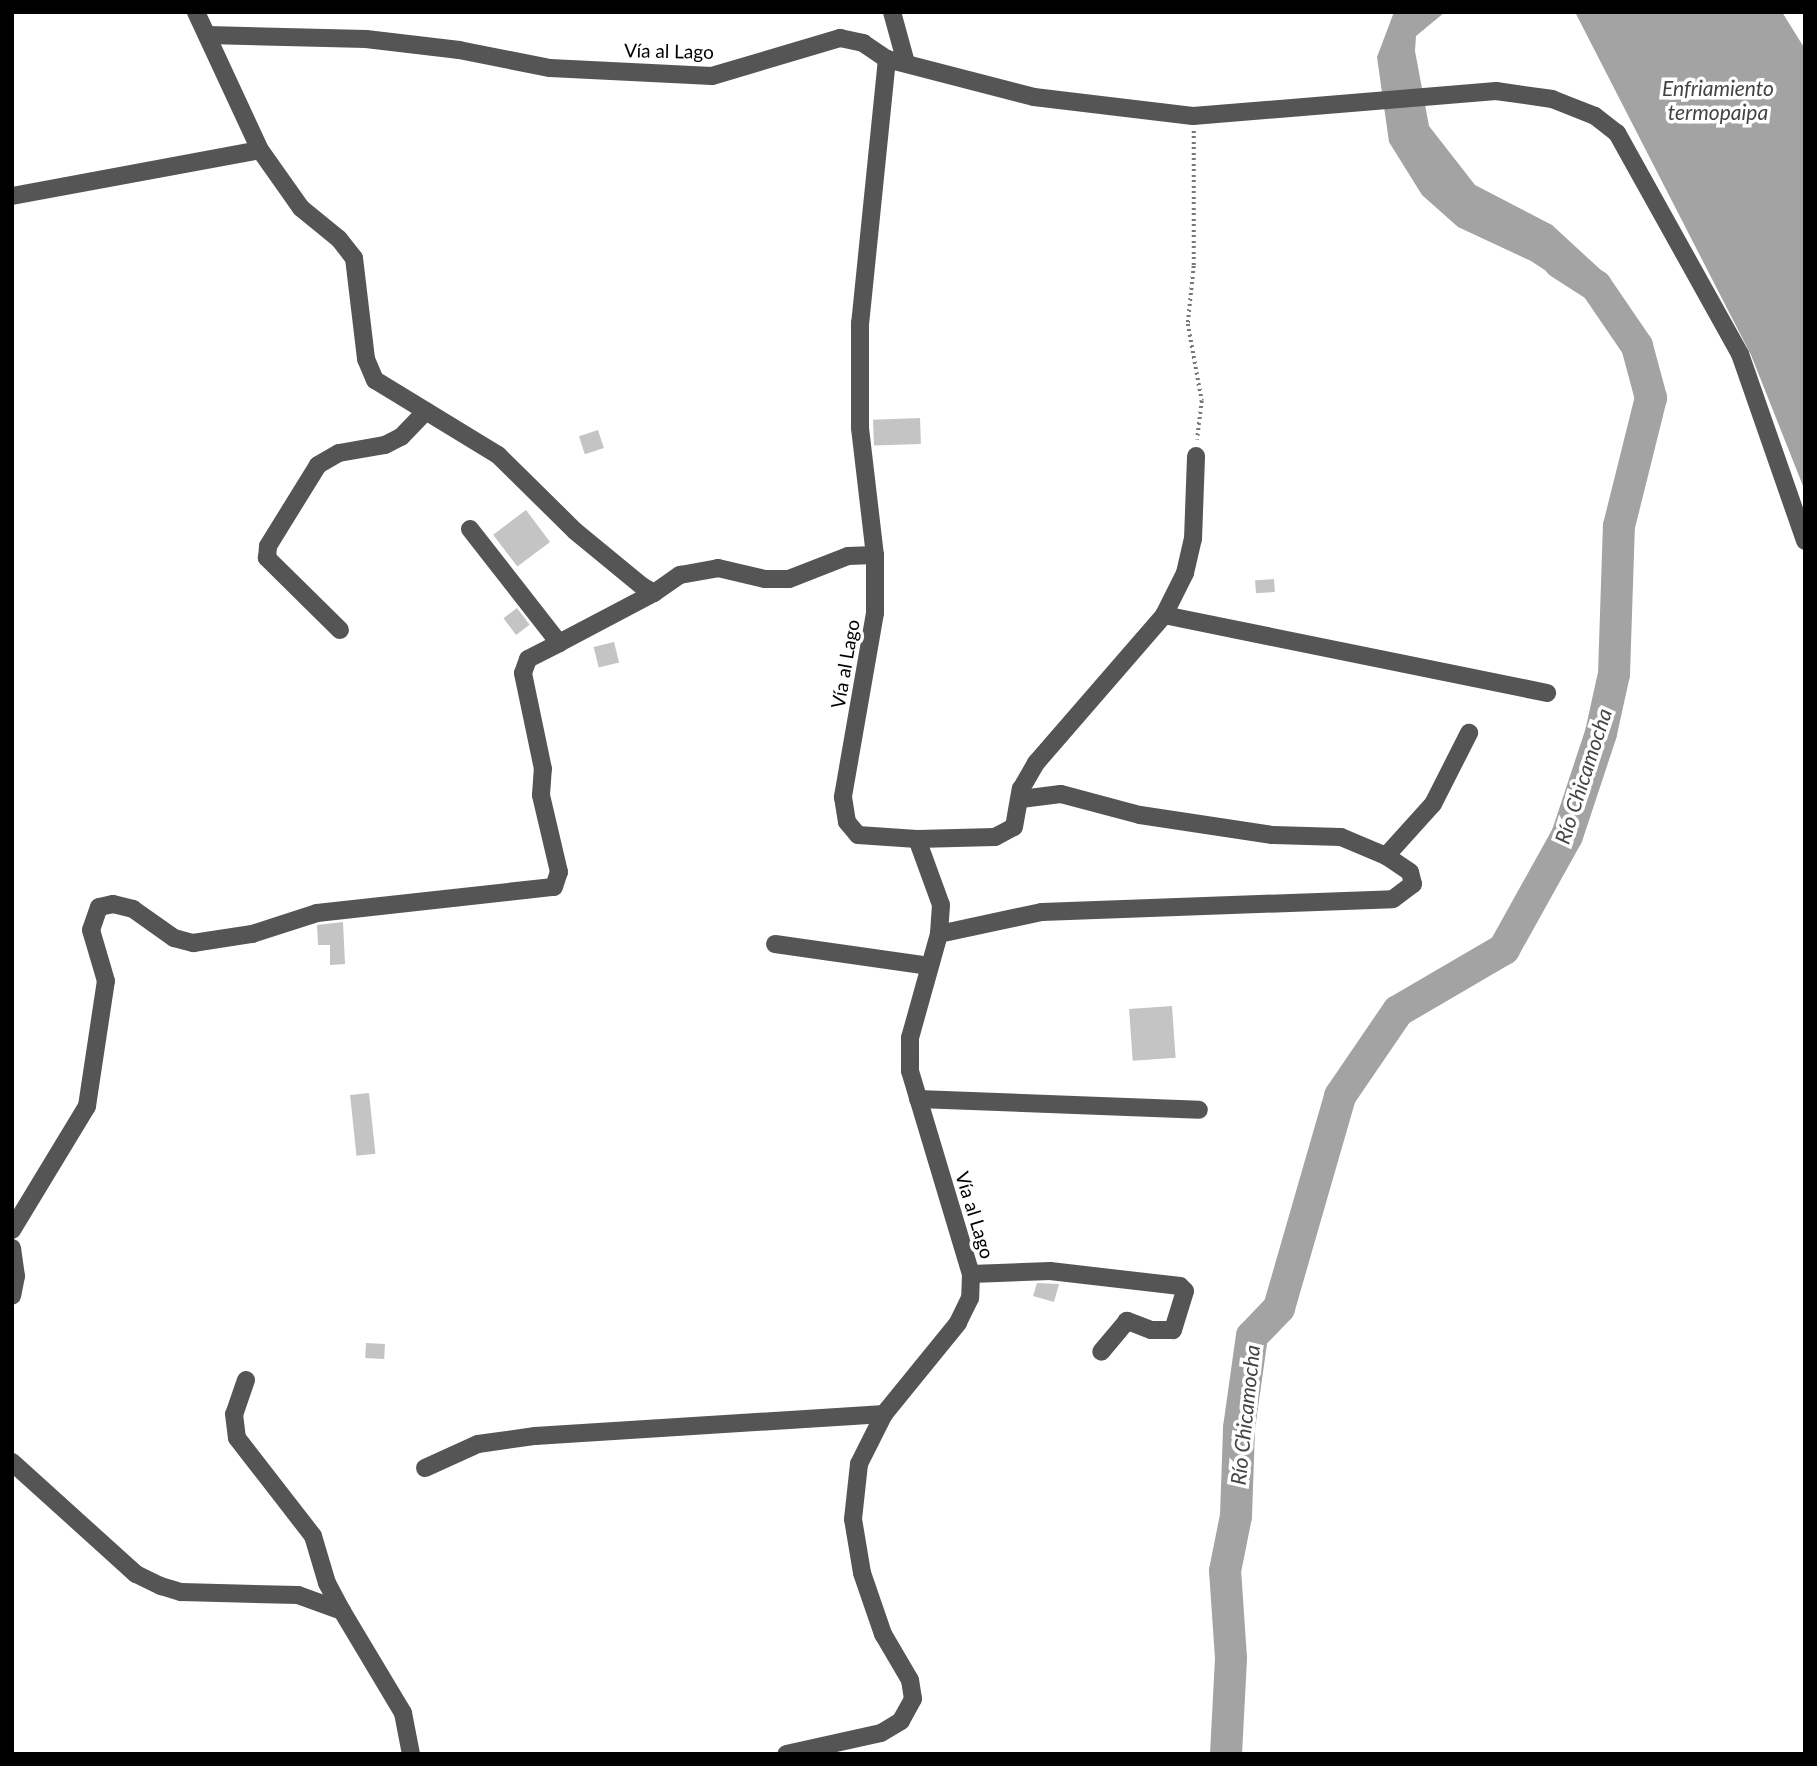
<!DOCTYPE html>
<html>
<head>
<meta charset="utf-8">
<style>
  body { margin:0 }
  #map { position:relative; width:1817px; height:1766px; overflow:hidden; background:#fff; font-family:Lato,sans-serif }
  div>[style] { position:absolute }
  .water>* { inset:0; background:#a3a3a3 }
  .river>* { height:32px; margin:-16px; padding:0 16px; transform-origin:16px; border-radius:16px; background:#a3a3a3 }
  .building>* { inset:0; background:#c4c4c4; transform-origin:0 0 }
  .path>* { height:3.5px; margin-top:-1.75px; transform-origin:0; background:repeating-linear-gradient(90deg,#777 0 2px,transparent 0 5.5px) }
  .minor>* { height:18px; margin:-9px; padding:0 9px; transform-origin:9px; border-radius:9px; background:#555 }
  span { translate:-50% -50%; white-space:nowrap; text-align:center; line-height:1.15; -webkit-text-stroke:7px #fff; paint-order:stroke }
  .street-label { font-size:19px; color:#000 }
  .water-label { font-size:21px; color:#444; font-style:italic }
  .frame { position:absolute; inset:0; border:14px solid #000; pointer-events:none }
</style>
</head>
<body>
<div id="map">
  <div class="water">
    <div style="clip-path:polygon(1394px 12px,1445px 12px,1416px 36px,1415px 51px,1429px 126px,1475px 185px,1552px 225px,1603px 272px,1589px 299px,1531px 261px,1458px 227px,1422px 195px,1389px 142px,1377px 57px)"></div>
    <div style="clip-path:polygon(1575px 12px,1782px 12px,1805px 49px,1805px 491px,1751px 355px)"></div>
  </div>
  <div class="river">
    <div style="left:1226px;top:1754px;width:96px;rotate:-87deg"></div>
    <div style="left:1231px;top:1658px;width:87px;rotate:-93.9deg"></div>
    <div style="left:1225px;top:1571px;width:56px;rotate:-78.7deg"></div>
    <div style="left:1236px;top:1516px;width:88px;rotate:-88deg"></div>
    <div style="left:1239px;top:1428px;width:93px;rotate:-82deg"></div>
    <div style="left:1252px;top:1336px;width:39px;rotate:-46deg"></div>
    <div style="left:1279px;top:1308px;width:221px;rotate:-73.9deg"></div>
    <div style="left:1340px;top:1096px;width:103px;rotate:-55.7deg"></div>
    <div style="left:1398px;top:1011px;width:123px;rotate:-30.3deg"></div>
    <div style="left:1504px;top:949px;width:129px;rotate:-60.9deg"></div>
    <div style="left:1567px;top:836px;width:108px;rotate:-71.7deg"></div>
    <div style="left:1601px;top:733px;width:60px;rotate:-77.6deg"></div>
    <div style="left:1614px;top:674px;width:148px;rotate:-88.1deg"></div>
    <div style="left:1619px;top:526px;width:132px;rotate:-76deg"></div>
    <div style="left:1651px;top:398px;width:54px;rotate:-105.1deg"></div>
    <div style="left:1637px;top:346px;width:73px;rotate:-124.3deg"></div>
    <div style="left:1596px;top:286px;width:43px;rotate:-147.4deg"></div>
  </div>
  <div class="building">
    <div style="left:920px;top:418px;width:26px;height:47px;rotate:88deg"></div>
    <div style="left:598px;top:430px;width:19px;height:20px;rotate:72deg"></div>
    <div style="left:526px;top:510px;width:40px;height:41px;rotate:53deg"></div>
    <div style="left:1274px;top:579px;width:13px;height:19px;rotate:86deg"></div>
    <div style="left:517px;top:608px;width:21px;height:17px;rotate:53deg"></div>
    <div style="left:614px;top:642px;width:21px;height:21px;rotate:76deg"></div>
    <div style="clip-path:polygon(343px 922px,345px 964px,330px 965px,330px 945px,318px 945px,317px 925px)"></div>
    <div style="left:1172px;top:1006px;width:52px;height:43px;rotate:86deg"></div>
    <div style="left:369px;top:1093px;width:61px;height:19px;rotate:84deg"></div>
    <div style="clip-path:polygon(1037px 1283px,1059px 1284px,1054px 1302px,1033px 1296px)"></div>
    <div style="left:366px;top:1343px;width:19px;height:15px;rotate:3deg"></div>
  </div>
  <div class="path">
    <div style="left:1194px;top:131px;width:135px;rotate:90deg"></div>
    <div style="left:1194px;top:266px;width:58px;rotate:95.9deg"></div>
    <div style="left:1188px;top:324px;width:78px;rotate:79.7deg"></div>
    <div style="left:1202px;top:401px;width:39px;rotate:97deg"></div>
  </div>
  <div class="minor">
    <div style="left:892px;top:12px;width:53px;rotate:74.6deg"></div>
    <div style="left:207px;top:35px;width:159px;rotate:1.4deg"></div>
    <div style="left:366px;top:39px;width:94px;rotate:6.7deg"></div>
    <div style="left:459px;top:50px;width:93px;rotate:11.2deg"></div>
    <div style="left:550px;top:68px;width:162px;rotate:2.8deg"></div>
    <div style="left:712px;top:76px;width:134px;rotate:-16.5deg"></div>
    <div style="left:840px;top:38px;width:24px;rotate:12deg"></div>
    <div style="left:863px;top:43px;width:29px;rotate:34deg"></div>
    <div style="left:887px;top:59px;width:265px;rotate:95.8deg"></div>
    <div style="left:860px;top:323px;width:105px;rotate:90deg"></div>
    <div style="left:860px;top:428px;width:128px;rotate:83.3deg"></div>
    <div style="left:875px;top:555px;width:58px;rotate:90deg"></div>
    <div style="left:875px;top:613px;width:187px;rotate:99.9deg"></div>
    <div style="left:843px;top:797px;width:25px;rotate:81deg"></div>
    <div style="left:847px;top:822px;width:17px;rotate:50deg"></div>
    <div style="left:858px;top:835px;width:59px;rotate:3.9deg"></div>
    <div style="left:917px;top:839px;width:70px;rotate:70deg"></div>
    <div style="left:941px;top:905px;width:29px;rotate:94deg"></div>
    <div style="left:939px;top:934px;width:108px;rotate:105.6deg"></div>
    <div style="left:910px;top:1038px;width:33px;rotate:90deg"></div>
    <div style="left:910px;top:1071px;width:212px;rotate:73.3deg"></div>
    <div style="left:971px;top:1274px;width:24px;rotate:92deg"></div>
    <div style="left:970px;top:1298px;width:28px;rotate:116deg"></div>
    <div style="left:958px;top:1323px;width:117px;rotate:129.1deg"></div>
    <div style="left:884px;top:1414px;width:56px;rotate:116.6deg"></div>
    <div style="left:859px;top:1464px;width:55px;rotate:96.2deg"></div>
    <div style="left:853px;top:1519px;width:55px;rotate:80.5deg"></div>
    <div style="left:862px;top:1573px;width:65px;rotate:71deg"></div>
    <div style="left:883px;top:1634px;width:53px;rotate:59.6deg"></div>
    <div style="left:910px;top:1680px;width:19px;rotate:81deg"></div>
    <div style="left:913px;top:1699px;width:25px;rotate:119deg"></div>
    <div style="left:901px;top:1721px;width:23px;rotate:149deg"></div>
    <div style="left:881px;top:1733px;width:97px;rotate:167.5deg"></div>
    <div style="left:887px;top:59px;width:152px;rotate:14.5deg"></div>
    <div style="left:1034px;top:97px;width:160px;rotate:6.8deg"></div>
    <div style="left:1193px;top:116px;width:304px;rotate:-4.7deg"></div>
    <div style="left:1496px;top:91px;width:57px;rotate:8.1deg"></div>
    <div style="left:1552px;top:99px;width:46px;rotate:21.6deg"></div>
    <div style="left:1595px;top:116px;width:28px;rotate:38deg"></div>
    <div style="left:1617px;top:133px;width:253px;rotate:60.9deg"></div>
    <div style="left:1740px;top:354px;width:198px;rotate:70.8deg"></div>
    <div style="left:260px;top:150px;width:71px;rotate:54.7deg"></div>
    <div style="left:301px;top:208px;width:49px;rotate:39.2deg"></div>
    <div style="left:339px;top:239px;width:24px;rotate:52deg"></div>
    <div style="left:354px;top:258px;width:102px;rotate:83.2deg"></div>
    <div style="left:366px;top:359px;width:23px;rotate:67deg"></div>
    <div style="left:375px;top:380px;width:144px;rotate:31.4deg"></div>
    <div style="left:498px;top:455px;width:108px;rotate:44.6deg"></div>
    <div style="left:575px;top:531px;width:87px;rotate:39.4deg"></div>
    <div style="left:642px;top:586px;width:14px;rotate:30deg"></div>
    <div style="left:654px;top:593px;width:32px;rotate:-35deg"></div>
    <div style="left:680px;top:575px;width:39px;rotate:-10deg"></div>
    <div style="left:718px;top:568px;width:48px;rotate:13.2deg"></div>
    <div style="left:765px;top:579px;width:24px"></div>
    <div style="left:789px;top:579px;width:63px;rotate:-21.3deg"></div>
    <div style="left:848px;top:556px;width:27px;rotate:-2deg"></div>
    <div style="left:12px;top:196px;width:252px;rotate:-10.5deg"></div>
    <div style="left:260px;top:150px;width:152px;rotate:-114.9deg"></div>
    <div style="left:470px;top:529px;width:145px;rotate:52deg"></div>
    <div style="left:559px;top:643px;width:107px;rotate:-27.8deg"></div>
    <div style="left:1164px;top:615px;width:391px;rotate:11.5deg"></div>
    <div style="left:340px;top:630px;width:103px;rotate:-135.4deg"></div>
    <div style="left:267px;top:558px;width:12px;rotate:-85deg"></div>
    <div style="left:268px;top:546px;width:95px;rotate:-58.3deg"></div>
    <div style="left:318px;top:465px;width:24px;rotate:-30deg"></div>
    <div style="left:339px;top:453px;width:47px;rotate:-9.9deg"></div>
    <div style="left:385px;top:445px;width:18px;rotate:-27deg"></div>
    <div style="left:401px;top:437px;width:36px;rotate:-46deg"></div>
    <div style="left:1021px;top:799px;width:40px;rotate:-7.1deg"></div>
    <div style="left:1061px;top:794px;width:82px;rotate:14.9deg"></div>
    <div style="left:1140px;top:815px;width:134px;rotate:8.6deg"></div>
    <div style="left:1273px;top:835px;width:68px;rotate:1.7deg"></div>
    <div style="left:1341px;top:837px;width:49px;rotate:22.9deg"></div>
    <div style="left:1386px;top:856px;width:70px;rotate:-47.9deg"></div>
    <div style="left:1433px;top:804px;width:80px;rotate:-63.1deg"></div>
    <div style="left:917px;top:839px;width:78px;rotate:-1.5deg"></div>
    <div style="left:995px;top:837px;width:21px;rotate:-28deg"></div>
    <div style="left:1014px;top:827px;width:39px;rotate:-80deg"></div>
    <div style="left:1021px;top:789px;width:30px;rotate:-60deg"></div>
    <div style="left:1036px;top:763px;width:196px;rotate:-49.1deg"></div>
    <div style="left:1164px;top:615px;width:47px;rotate:-63.4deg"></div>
    <div style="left:1185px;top:573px;width:35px;rotate:-77deg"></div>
    <div style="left:1193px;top:539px;width:83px;rotate:-87.9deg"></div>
    <div style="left:939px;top:934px;width:105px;rotate:-12.1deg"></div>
    <div style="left:1042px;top:912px;width:351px;rotate:-2.1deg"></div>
    <div style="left:1393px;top:899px;width:25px;rotate:-37deg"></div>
    <div style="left:1413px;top:884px;width:12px;rotate:-104deg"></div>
    <div style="left:1410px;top:872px;width:29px;rotate:-146deg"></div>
    <div style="left:775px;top:944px;width:156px;rotate:8.1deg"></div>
    <div style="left:918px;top:1099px;width:281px;rotate:2.2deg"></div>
    <div style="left:12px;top:1230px;width:145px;rotate:-58.8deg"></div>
    <div style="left:87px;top:1106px;width:126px;rotate:-81.4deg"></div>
    <div style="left:106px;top:981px;width:53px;rotate:-106.4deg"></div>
    <div style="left:91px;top:930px;width:24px;rotate:-71deg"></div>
    <div style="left:99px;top:907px;width:14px;rotate:-12deg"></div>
    <div style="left:113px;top:904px;width:21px;rotate:14deg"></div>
    <div style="left:133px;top:909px;width:50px;rotate:35.3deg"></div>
    <div style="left:174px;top:938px;width:20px;rotate:15deg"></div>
    <div style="left:193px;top:943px;width:60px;rotate:-8.7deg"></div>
    <div style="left:252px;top:934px;width:68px;rotate:-17.9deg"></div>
    <div style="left:317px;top:913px;width:238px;rotate:-6.3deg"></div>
    <div style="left:554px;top:887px;width:16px;rotate:-72deg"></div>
    <div style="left:559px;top:872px;width:79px;rotate:-103.2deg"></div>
    <div style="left:541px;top:795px;width:26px;rotate:-86deg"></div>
    <div style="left:543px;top:769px;width:98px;rotate:-101.8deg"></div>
    <div style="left:523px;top:673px;width:15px;rotate:-70deg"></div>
    <div style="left:528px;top:659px;width:35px;rotate:-27deg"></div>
    <div style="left:12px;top:1248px;width:28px;rotate:82deg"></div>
    <div style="left:16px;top:1276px;width:20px;rotate:101deg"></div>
    <div style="left:971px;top:1274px;width:79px;rotate:-2.2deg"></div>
    <div style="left:1050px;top:1271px;width:131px;rotate:6.6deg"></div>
    <div style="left:1180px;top:1286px;width:7px;rotate:45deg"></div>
    <div style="left:1185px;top:1291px;width:41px;rotate:107.1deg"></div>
    <div style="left:1173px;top:1330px;width:22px;rotate:180deg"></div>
    <div style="left:1151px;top:1330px;width:26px;rotate:-159deg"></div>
    <div style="left:1127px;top:1321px;width:40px;rotate:130deg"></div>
    <div style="left:246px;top:1380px;width:36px;rotate:109deg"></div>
    <div style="left:234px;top:1414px;width:24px;rotate:83deg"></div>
    <div style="left:237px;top:1438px;width:124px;rotate:52.2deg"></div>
    <div style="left:313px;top:1536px;width:49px;rotate:73.4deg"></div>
    <div style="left:327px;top:1583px;width:32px;rotate:62deg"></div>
    <div style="left:12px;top:1462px;width:167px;rotate:42.1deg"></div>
    <div style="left:136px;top:1574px;width:28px;rotate:26deg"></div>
    <div style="left:161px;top:1586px;width:21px;rotate:17deg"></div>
    <div style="left:181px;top:1592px;width:117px;rotate:1.5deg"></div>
    <div style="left:298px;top:1595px;width:47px;rotate:20deg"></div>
    <div style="left:342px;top:1611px;width:119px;rotate:59.1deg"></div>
    <div style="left:403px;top:1713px;width:42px;rotate:79deg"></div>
    <div style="left:425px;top:1468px;width:58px;rotate:-24.4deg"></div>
    <div style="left:478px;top:1444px;width:58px;rotate:-8deg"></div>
    <div style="left:535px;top:1436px;width:350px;rotate:-3.6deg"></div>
  </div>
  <div class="street-label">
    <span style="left:669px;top:51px;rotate:1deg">Vía al Lago</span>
    <span style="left:845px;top:664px;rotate:-80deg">Vía al Lago</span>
    <span style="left:975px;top:1215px;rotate:73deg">Vía al Lago</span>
  </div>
  <div class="water-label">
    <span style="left:1718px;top:100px">Enfriamiento<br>termopaipa</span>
    <span style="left:1583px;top:776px;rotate:-72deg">Río Chicamocha</span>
    <span style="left:1245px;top:1415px;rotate:-84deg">Río Chicamocha</span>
  </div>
  <div class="frame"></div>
</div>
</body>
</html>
